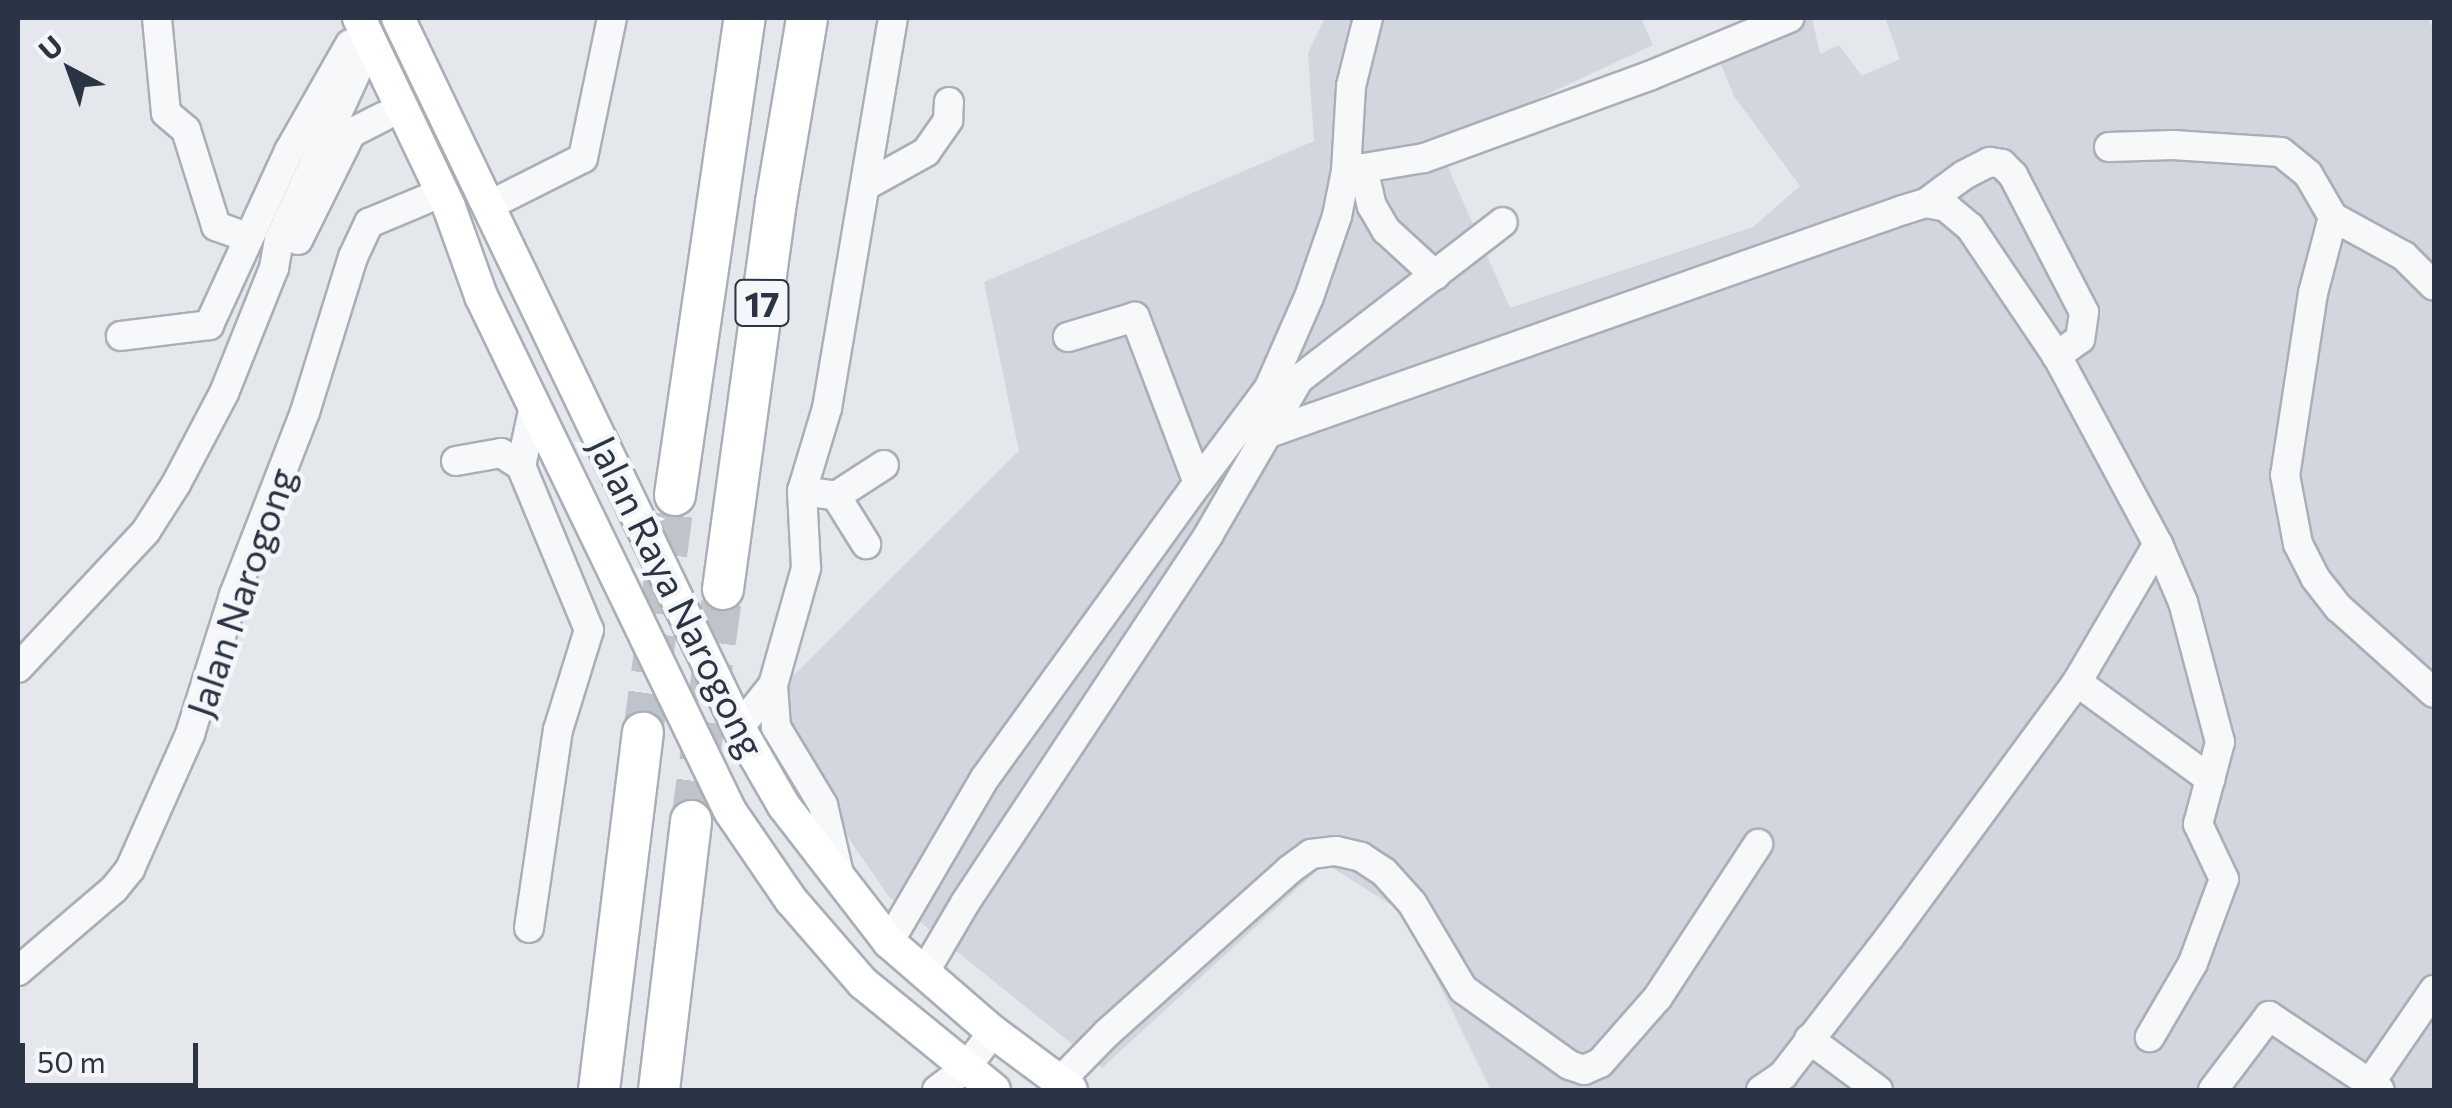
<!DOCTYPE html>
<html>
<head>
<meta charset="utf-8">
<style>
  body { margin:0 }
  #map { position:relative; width:2452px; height:1108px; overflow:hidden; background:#e4e7ec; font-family:Commissioner,sans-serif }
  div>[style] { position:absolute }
  .built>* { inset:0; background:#d2d6de }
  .highway-tunnel>* { height:40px; margin-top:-20px; transform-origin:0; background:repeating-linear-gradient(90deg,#bfc3cb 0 40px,transparent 0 60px) }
  .roads { filter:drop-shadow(2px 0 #a9aeb7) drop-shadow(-2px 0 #a9aeb7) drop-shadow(0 2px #a9aeb7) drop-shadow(0 -2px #a9aeb7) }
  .minor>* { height:28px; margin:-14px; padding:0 14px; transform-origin:14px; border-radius:14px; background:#f7f8fa }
  .major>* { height:32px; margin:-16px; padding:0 16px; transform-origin:16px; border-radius:16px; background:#fff }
  .highway>* { height:40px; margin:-20px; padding:0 20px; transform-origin:20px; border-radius:20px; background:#fff }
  span { translate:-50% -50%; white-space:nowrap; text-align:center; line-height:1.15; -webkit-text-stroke:9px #f4f6f9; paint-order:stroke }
  .shield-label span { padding:2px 8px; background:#f4f6f9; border:2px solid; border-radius:8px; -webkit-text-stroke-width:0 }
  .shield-label { font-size:35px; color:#2b3445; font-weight:700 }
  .street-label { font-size:38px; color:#2b3445 }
  .frame { position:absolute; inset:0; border:20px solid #2b3445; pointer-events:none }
  .north { position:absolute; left:20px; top:20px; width:100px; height:100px; -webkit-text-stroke:8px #f4f6f9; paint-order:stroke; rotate:319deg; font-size:28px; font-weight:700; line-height:40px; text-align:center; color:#2b3445 }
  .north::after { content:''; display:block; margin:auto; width:35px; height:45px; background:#2b3445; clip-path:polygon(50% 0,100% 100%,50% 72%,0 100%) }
  .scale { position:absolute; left:20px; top:1043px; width:178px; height:45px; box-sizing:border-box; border:5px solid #2b3445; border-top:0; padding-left:12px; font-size:30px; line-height:35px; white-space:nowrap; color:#2b3445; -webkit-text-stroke:8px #f4f6f9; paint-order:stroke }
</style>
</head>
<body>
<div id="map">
  <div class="built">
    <div style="clip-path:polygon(1325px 18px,1641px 18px,1653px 45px,1438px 145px,1510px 308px,1753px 227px,1800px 186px,1734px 96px,1715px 50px,1784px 18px,1812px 18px,1820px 54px,1839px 45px,1862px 76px,1900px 59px,1885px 18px,2428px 18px,2434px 31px,2434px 1090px,1491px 1090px,1404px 913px,1325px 863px,1102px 1068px,889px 897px,760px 709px,1019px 451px,984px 282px,1314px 141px,1308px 53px)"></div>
  </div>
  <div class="highway-tunnel">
    <div style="left:643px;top:733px;width:240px;rotate:-82.3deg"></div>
    <div style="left:691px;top:821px;width:234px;rotate:-82.1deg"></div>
  </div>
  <div class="roads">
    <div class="minor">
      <div style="left:157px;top:18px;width:95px;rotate:84.6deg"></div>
      <div style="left:166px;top:113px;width:26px;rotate:40deg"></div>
      <div style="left:186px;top:130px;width:101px;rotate:72.6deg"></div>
      <div style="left:216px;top:226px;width:35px;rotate:20deg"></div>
      <div style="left:2109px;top:147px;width:64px;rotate:-1.8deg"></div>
      <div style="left:2173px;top:145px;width:108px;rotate:3.7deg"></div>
      <div style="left:2281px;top:152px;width:35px;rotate:39deg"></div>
      <div style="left:2308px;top:174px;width:50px;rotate:59.8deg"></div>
      <div style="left:2333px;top:217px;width:79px;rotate:104.7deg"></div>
      <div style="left:2313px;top:293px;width:184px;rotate:98.7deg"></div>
      <div style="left:2285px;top:475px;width:70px;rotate:79.3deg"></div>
      <div style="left:2298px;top:544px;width:39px;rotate:63deg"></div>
      <div style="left:2316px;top:579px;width:37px;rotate:52deg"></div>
      <div style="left:2339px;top:608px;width:127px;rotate:41.8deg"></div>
      <div style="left:1363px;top:168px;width:39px;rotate:77deg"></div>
      <div style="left:1372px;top:206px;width:28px;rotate:60deg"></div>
      <div style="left:1386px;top:230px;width:67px;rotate:42.6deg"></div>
      <div style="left:1346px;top:171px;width:79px;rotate:-9.5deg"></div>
      <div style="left:1424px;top:158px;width:239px;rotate:-20deg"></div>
      <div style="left:1649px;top:76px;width:152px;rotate:-22.5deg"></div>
      <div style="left:865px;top:186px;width:70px;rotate:-29.1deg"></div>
      <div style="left:926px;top:152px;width:39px;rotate:-55deg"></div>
      <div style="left:948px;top:120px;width:18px;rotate:-87deg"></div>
      <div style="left:1926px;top:203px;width:47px;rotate:-36.4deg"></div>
      <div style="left:1964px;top:175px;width:29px;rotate:-27deg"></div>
      <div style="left:1990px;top:162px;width:12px;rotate:9deg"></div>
      <div style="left:2002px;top:164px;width:16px;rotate:45deg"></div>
      <div style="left:2013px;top:175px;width:154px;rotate:62.6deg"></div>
      <div style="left:2084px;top:312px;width:27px;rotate:98deg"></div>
      <div style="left:2080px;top:339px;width:29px;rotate:144deg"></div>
      <div style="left:488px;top:206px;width:106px;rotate:-26.8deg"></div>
      <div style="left:583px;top:158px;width:143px;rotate:-78.3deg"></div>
      <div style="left:2333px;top:217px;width:81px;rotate:28.8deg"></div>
      <div style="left:2404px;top:256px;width:42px;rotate:45deg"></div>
      <div style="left:298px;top:240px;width:119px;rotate:-63.6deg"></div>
      <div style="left:351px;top:133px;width:37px;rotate:-27deg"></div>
      <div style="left:121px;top:336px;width:89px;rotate:-7.1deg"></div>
      <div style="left:209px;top:325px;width:192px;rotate:-65.3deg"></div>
      <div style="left:289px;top:151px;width:123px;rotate:-60.3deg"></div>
      <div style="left:1269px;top:433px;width:672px;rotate:-19.38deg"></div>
      <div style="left:1903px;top:210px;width:24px;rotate:-17deg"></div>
      <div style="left:1926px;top:203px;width:20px;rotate:11deg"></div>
      <div style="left:1946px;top:207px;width:31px;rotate:40deg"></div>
      <div style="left:1970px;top:227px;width:156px;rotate:56deg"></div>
      <div style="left:2057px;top:356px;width:213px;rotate:61.8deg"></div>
      <div style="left:2158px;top:544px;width:63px;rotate:66.7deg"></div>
      <div style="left:2183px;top:602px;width:145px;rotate:75.2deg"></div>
      <div style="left:2220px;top:742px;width:85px;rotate:105deg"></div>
      <div style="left:2198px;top:824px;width:61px;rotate:64.7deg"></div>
      <div style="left:2224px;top:879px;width:90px;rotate:110.3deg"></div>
      <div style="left:2193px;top:963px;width:86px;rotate:120.2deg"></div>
      <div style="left:456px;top:461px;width:46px;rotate:-10.1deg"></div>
      <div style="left:501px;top:453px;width:24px;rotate:33deg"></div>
      <div style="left:1198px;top:483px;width:119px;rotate:-53.2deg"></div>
      <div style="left:1269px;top:388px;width:99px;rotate:-66.3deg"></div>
      <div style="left:1309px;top:297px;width:86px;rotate:-70.9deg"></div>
      <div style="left:1337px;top:216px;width:46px;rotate:-78.7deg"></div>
      <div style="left:1346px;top:171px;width:85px;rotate:-86.6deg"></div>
      <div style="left:1351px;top:86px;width:70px;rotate:-76deg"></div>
      <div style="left:802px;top:491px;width:34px;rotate:8deg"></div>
      <div style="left:836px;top:496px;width:57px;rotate:-32.9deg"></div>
      <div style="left:836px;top:496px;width:57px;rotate:58deg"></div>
      <div style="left:18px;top:668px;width:187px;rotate:-46.9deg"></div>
      <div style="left:146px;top:531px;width:56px;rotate:-57.4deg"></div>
      <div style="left:176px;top:484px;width:103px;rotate:-62.2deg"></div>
      <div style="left:224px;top:393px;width:135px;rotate:-68.2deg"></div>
      <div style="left:274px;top:268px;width:28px;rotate:-80deg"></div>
      <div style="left:279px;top:240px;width:194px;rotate:-65.3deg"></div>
      <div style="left:2077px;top:682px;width:165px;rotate:36.1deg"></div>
      <div style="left:773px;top:685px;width:42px;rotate:85.9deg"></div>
      <div style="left:776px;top:727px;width:91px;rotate:58.9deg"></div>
      <div style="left:823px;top:805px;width:71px;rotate:76.9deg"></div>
      <div style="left:739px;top:728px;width:55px;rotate:-51.7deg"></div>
      <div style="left:773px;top:685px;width:122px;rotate:-74.2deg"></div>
      <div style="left:806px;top:568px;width:77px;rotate:-93deg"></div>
      <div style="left:802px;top:491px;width:87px;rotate:-73.2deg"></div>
      <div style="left:827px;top:408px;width:396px;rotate:-80.4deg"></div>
      <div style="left:529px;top:928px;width:200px;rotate:-81.7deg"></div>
      <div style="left:558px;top:730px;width:105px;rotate:-72.8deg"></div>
      <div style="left:589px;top:630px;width:178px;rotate:-112.5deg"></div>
      <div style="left:521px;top:466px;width:61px;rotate:-77.8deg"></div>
      <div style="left:889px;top:942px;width:190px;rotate:-59.7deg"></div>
      <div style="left:985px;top:778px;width:364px;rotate:-54.2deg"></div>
      <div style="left:1198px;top:483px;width:178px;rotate:-110.8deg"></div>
      <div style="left:1135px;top:317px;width:70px;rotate:163.4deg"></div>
      <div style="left:18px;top:971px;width:126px;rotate:-40.5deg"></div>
      <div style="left:114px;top:889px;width:26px;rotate:-51deg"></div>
      <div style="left:130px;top:869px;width:148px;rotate:-66deg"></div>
      <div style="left:190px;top:734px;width:146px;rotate:-72.4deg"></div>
      <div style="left:234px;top:595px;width:196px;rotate:-68.8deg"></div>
      <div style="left:305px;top:412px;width:162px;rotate:-72.8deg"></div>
      <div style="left:353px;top:257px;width:38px;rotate:-65deg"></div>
      <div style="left:369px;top:223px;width:60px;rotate:-22.7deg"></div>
      <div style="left:924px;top:973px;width:81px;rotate:-59.6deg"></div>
      <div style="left:965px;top:903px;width:442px;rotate:-56.5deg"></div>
      <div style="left:1209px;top:534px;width:179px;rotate:-59.9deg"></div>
      <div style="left:1299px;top:379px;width:257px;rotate:-37.6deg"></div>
      <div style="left:1809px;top:1039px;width:86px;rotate:36.5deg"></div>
      <div style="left:1059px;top:1082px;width:69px;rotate:-45.6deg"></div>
      <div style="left:1107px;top:1033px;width:244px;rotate:-41.8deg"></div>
      <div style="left:1289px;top:870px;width:27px;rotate:-36deg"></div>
      <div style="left:1311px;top:854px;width:25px;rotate:-7deg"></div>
      <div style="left:1336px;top:851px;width:26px;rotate:13deg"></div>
      <div style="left:1361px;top:857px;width:27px;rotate:33deg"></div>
      <div style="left:1384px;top:872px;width:42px;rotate:47.9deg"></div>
      <div style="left:1412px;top:903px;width:100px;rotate:59.3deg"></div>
      <div style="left:1463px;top:989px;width:130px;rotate:35.6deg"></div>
      <div style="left:1569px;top:1065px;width:16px;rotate:18deg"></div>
      <div style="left:1584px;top:1070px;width:17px;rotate:-24deg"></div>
      <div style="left:1600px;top:1063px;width:88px;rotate:-48.7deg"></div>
      <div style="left:1658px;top:997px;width:183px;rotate:-56.8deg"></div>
      <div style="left:2370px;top:1083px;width:113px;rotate:-55.5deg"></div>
      <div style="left:937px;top:1090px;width:35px;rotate:-37deg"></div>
      <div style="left:965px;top:1069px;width:46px;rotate:-52.9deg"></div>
      <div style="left:1761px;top:1090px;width:27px;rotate:-34deg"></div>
      <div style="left:1783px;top:1075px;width:173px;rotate:-52.3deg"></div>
      <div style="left:1889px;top:938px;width:318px;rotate:-53.7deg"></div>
      <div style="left:2077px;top:682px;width:160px;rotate:-59.6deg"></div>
      <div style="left:2213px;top:1090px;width:93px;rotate:-52.9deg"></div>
      <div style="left:2269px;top:1016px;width:133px;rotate:33.7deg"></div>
    </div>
    <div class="major">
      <div style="left:359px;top:18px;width:209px;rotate:64.5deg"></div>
      <div style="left:449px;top:207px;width:95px;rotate:70.2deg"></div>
      <div style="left:481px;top:296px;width:572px;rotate:64.2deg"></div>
      <div style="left:730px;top:811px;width:108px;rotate:55.6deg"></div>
      <div style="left:791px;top:900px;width:110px;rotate:49.1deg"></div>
      <div style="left:863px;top:983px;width:169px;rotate:39.2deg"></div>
      <div style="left:398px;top:18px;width:788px;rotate:64.35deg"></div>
      <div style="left:739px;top:728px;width:90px;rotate:60deg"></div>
      <div style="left:784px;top:806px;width:172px;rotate:52.3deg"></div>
      <div style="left:889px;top:942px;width:138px;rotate:40.9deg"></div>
      <div style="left:993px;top:1032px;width:97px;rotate:36.6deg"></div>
    </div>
    <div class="highway">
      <div style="left:675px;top:495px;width:482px;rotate:-81.7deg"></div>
      <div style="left:723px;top:589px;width:391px;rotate:-82.2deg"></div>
      <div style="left:776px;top:202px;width:187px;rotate:-80.4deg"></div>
      <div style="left:599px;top:1090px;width:360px;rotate:-83deg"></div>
      <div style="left:659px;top:1090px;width:271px;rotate:-83.2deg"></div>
    </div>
  </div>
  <div class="shield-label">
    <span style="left:762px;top:303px">17</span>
  </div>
  <div class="street-label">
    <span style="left:240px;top:592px;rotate:-71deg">Jalan Narogong</span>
    <span style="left:678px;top:596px;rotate:64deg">Jalan Raya Narogong</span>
  </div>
  <div class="frame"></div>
  <div class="north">U</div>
  <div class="scale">50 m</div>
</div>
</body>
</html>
